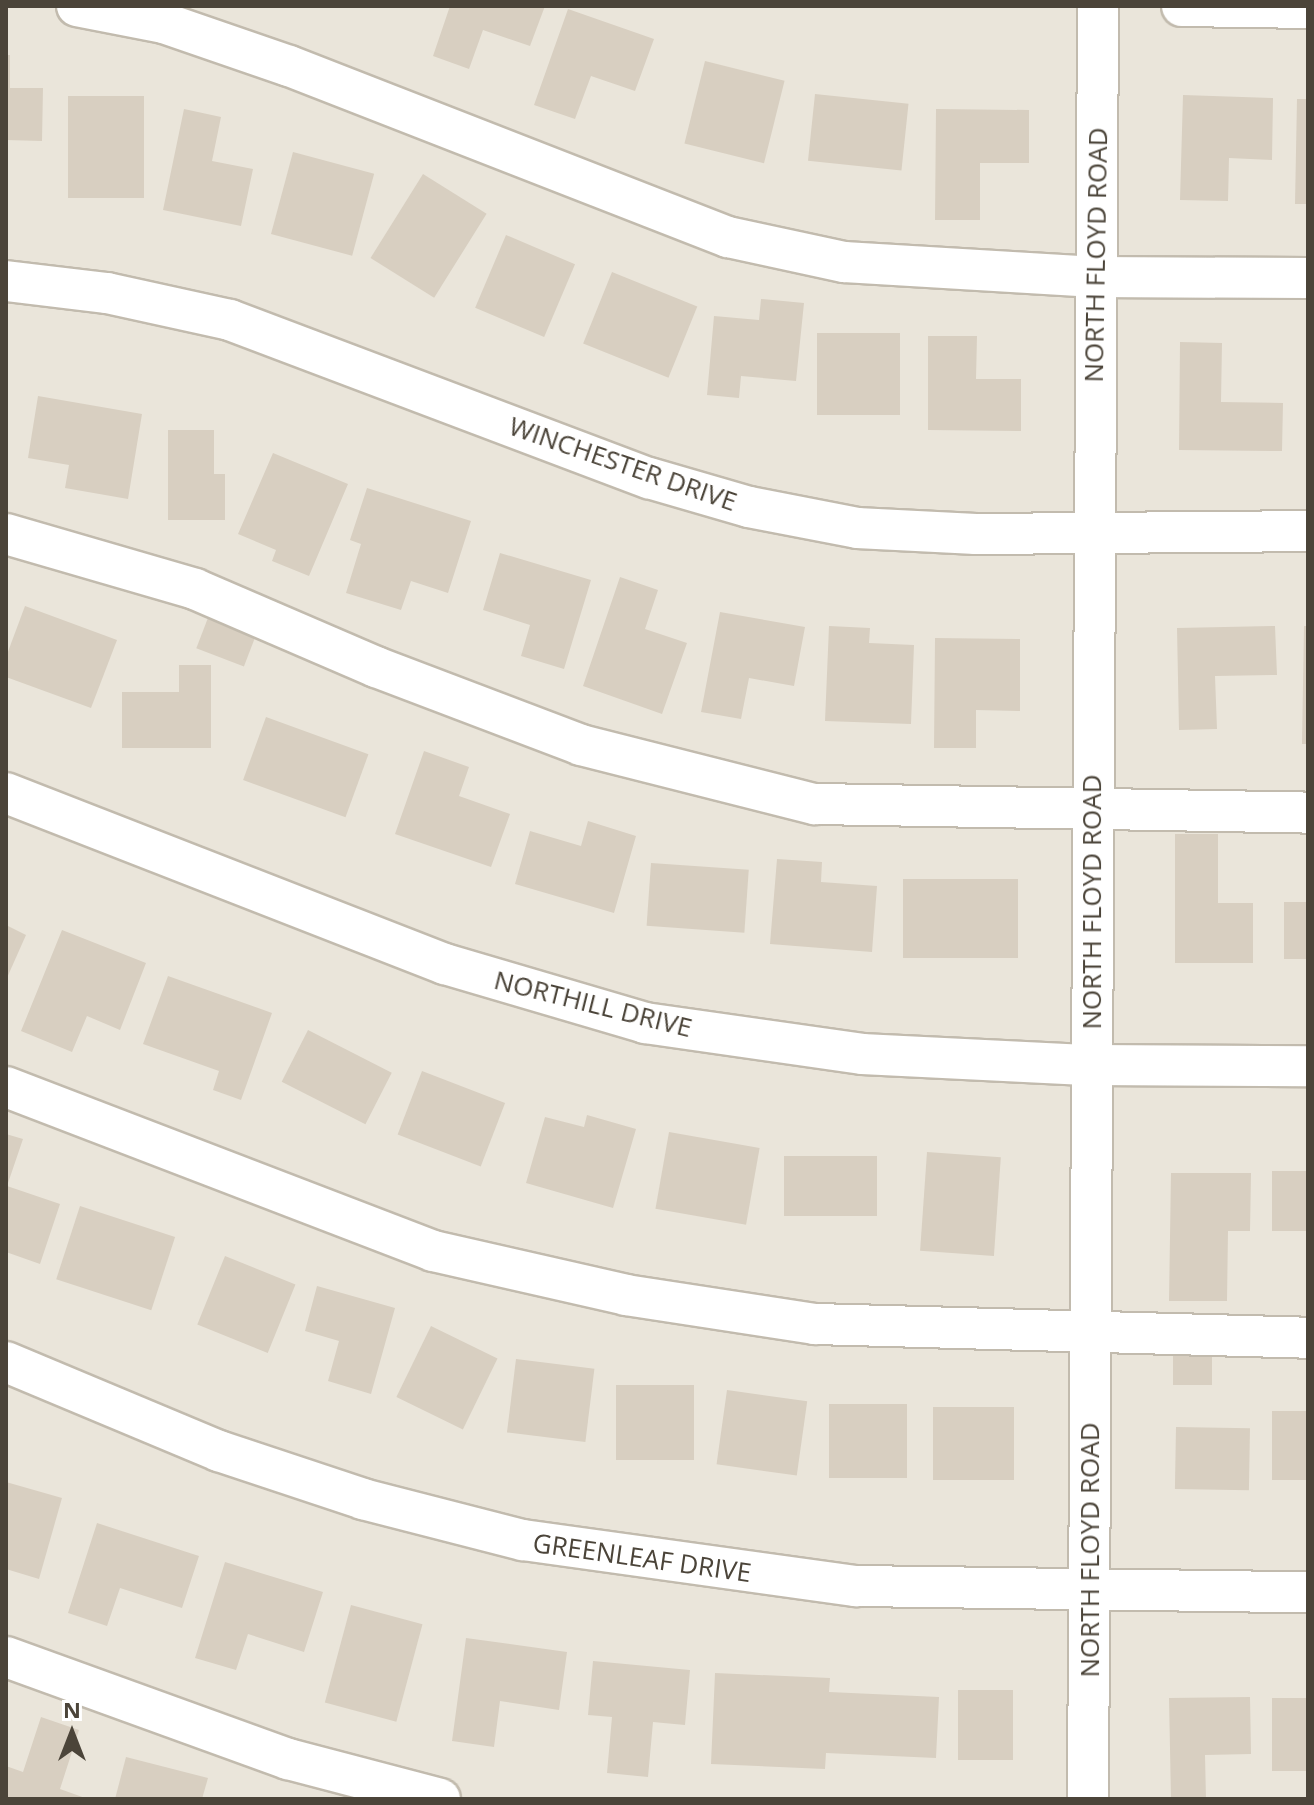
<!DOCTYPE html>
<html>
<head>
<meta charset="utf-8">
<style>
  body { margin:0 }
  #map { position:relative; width:1314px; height:1805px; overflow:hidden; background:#f6f3ec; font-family:"Open Sans",sans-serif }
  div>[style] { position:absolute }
  .residential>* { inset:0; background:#eae5da; transform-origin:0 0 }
  .building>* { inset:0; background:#d8cfc1; transform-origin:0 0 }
  .roads { filter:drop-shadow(2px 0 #c2bbae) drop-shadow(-2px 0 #c2bbae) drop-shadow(0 2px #c2bbae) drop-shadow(0 -2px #c2bbae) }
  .minor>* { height:40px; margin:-20px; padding:0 20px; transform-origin:20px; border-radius:20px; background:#fff }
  span { translate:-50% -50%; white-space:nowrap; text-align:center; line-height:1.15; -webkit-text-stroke:8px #fff; paint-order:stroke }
  .street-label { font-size:26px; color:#4b4439 }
  .frame { position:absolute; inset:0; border:8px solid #4b4439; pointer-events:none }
  .north { position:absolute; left:32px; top:1693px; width:80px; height:80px; -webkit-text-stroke:6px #fff; paint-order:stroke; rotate:0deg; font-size:22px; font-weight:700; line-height:32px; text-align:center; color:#4b4439 }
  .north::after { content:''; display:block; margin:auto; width:28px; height:36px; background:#4b4439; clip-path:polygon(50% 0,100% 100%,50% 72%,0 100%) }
</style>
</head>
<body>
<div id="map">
  <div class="residential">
    <div style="left:6px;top:6px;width:1302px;height:1793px"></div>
  </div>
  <div class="building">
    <div style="clip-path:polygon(450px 6px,545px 6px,530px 46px,483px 30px,469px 69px,433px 56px)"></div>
    <div style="clip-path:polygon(568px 9px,654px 39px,635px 91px,591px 76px,575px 119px,534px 105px)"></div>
    <div style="clip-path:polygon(6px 55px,10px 55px,10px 88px,43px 88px,42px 141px,6px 140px)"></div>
    <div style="left:705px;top:61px;width:82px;height:85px;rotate:14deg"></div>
    <div style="left:815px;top:94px;width:94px;height:67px;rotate:6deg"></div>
    <div style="clip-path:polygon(1183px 95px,1273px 98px,1272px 160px,1229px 158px,1228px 201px,1180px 200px)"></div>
    <div style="left:68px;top:96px;width:76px;height:102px"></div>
    <div style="clip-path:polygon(1297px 99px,1308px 99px,1308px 204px,1295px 204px)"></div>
    <div style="clip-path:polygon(184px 109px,221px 117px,212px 161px,253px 169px,241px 226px,163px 210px)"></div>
    <div style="clip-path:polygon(936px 109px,1029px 110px,1029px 163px,980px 163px,980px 220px,935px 220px)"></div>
    <div style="left:293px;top:152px;width:84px;height:85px;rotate:15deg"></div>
    <div style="left:423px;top:174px;width:75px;height:99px;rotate:32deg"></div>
    <div style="left:506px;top:235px;width:75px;height:79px;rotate:23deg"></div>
    <div style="left:612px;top:272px;width:92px;height:77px;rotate:22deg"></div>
    <div style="clip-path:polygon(761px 299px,804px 303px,796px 381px,741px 376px,739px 398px,707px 395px,714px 316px,759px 320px)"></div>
    <div style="left:817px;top:333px;width:83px;height:82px"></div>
    <div style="clip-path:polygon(928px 336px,977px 336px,976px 379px,1021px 379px,1021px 431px,928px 430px)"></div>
    <div style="clip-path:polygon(1180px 342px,1222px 343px,1221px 402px,1283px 403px,1282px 451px,1179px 450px)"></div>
    <div style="clip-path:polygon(38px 396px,142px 414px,128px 499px,65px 488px,69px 465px,28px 458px)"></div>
    <div style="clip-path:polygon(168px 430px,214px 430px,214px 474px,225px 474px,225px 520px,168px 520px)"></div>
    <div style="clip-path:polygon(273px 453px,348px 484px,309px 576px,272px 561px,276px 550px,238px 534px)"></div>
    <div style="clip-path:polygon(367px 488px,471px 521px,448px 593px,411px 581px,401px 610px,346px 593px,361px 544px,350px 540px)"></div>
    <div style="clip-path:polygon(500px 553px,591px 580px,564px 669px,521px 656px,530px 625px,483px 610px)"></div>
    <div style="clip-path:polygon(620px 577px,658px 590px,645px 629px,687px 643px,662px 714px,583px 686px)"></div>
    <div style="clip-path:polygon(25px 606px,117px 640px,91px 708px,6px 677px,6px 657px)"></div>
    <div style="left:211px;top:610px;width:51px;height:41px;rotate:21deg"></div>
    <div style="clip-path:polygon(720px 612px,805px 627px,794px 686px,749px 678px,741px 719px,701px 712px)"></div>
    <div style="clip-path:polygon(829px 626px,870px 628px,869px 643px,914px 645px,911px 724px,825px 721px)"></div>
    <div style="clip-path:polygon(1275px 626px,1277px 675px,1215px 676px,1217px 729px,1179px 730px,1177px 628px)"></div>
    <div style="clip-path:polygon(1304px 626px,1308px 626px,1308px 744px,1302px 744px)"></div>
    <div style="clip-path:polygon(935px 638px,1020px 639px,1020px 711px,976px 710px,976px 748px,934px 748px)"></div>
    <div style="clip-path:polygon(179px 665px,211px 665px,211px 748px,122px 748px,122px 692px,179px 692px)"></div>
    <div style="left:266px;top:717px;width:109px;height:67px;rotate:20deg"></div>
    <div style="clip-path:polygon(424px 751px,469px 767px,459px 796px,510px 814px,491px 867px,395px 834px)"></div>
    <div style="clip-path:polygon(588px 821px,636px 836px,614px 913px,515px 884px,530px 831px,581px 846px)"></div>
    <div style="clip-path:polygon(1175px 834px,1218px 834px,1218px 903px,1253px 903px,1253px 963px,1175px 963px)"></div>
    <div style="clip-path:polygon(777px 859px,822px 862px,821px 882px,877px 886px,872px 952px,770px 944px)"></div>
    <div style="left:651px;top:863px;width:98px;height:63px;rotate:4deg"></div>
    <div style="left:903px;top:879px;width:115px;height:79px"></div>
    <div style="left:1284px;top:902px;width:24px;height:57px"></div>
    <div style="clip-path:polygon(6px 925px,26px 935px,6px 980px)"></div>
    <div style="clip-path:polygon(62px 930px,146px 963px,120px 1030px,87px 1016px,72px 1052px,21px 1031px)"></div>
    <div style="clip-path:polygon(168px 976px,272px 1013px,241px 1100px,213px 1090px,219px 1071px,143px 1044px)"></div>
    <div style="left:308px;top:1030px;width:94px;height:58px;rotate:27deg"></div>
    <div style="left:422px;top:1071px;width:89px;height:68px;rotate:21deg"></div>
    <div style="clip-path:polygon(587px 1115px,636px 1129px,613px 1208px,526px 1183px,545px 1117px,584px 1127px)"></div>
    <div style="left:669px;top:1132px;width:92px;height:78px;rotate:10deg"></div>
    <div style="clip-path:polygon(6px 1134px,23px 1139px,7px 1186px,60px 1204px,40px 1264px,6px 1252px)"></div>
    <div style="left:927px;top:1152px;width:74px;height:99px;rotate:4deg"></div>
    <div style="left:784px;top:1156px;width:93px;height:60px"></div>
    <div style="left:1272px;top:1171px;width:36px;height:60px"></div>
    <div style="clip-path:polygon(1171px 1173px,1251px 1173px,1250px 1231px,1228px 1231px,1227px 1301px,1169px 1301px)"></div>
    <div style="left:80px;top:1206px;width:100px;height:77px;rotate:18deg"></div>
    <div style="left:225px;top:1256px;width:76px;height:74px;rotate:22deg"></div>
    <div style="clip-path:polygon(317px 1286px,395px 1308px,371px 1394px,328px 1381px,339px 1341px,305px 1331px)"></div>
    <div style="left:431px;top:1326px;width:74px;height:79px;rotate:26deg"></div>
    <div style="left:1173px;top:1345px;width:39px;height:40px"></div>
    <div style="left:516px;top:1359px;width:79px;height:74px;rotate:7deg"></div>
    <div style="left:616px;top:1385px;width:78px;height:75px"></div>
    <div style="left:727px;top:1390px;width:81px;height:75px;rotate:8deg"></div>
    <div style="left:829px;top:1404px;width:78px;height:74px"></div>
    <div style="left:933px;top:1407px;width:81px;height:73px"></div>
    <div style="left:1308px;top:1411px;width:69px;height:36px;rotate:90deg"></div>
    <div style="left:1176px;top:1427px;width:74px;height:62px;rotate:1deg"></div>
    <div style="clip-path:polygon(6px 1482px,62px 1498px,39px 1579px,6px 1569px)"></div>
    <div style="clip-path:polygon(97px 1523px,199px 1556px,182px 1608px,120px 1588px,107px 1626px,68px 1613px)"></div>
    <div style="clip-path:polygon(225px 1562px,323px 1592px,304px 1652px,248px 1634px,236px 1670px,195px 1658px)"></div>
    <div style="left:351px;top:1605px;width:74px;height:101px;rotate:15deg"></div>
    <div style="clip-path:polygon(466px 1638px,567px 1652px,559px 1710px,500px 1701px,494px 1747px,452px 1741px)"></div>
    <div style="clip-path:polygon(593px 1661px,690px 1670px,685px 1725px,653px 1722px,648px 1777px,607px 1773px,612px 1717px,588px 1715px)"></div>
    <div style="clip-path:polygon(715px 1673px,830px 1678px,829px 1692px,939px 1697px,936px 1758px,826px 1753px,825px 1769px,711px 1764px)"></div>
    <div style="left:958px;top:1690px;width:55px;height:70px"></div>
    <div style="clip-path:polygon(1250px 1697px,1251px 1754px,1205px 1755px,1206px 1799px,1171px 1799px,1169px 1698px)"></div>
    <div style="left:1272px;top:1698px;width:36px;height:73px"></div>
    <div style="clip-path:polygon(41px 1717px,79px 1730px,60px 1789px,88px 1799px,6px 1799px,6px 1766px,23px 1772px)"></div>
    <div style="clip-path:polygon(126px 1757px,208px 1778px,202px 1799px,115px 1799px)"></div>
  </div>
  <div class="roads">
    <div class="minor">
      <div style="left:77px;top:6px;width:89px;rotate:11.1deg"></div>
      <div style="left:164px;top:23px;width:132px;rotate:19deg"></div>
      <div style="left:289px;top:66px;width:471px;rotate:21.3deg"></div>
      <div style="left:728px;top:237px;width:119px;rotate:12.2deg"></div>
      <div style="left:844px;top:262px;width:252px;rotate:3.4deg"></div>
      <div style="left:1096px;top:277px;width:212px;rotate:0.3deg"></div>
      <div style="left:1182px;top:6px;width:126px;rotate:0.9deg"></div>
      <div style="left:6px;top:281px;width:102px;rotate:6.8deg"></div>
      <div style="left:107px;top:293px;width:126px;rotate:12.4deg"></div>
      <div style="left:230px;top:320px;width:448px;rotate:20.7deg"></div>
      <div style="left:649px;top:478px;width:104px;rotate:16.2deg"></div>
      <div style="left:749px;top:507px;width:110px;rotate:11deg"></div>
      <div style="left:857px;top:528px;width:119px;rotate:2.9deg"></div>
      <div style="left:976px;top:534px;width:332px;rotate:-0.5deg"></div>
      <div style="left:6px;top:534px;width:197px;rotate:16.2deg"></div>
      <div style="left:195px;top:589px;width:197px;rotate:23.3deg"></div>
      <div style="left:376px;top:667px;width:219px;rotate:20.8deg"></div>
      <div style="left:581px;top:745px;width:241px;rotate:14.2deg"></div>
      <div style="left:815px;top:804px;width:493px;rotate:1deg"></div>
      <div style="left:6px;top:793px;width:471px;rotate:21.3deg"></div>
      <div style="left:445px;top:964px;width:209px;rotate:16.4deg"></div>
      <div style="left:645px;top:1023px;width:219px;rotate:8.1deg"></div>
      <div style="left:862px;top:1054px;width:229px;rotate:2.8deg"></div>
      <div style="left:1091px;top:1065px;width:217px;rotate:0.3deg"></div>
      <div style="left:6px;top:1087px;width:457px;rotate:21deg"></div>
      <div style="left:433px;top:1251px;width:198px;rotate:12.8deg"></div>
      <div style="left:626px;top:1295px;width:191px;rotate:8.7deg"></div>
      <div style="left:815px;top:1324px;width:493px;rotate:1.6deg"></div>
      <div style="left:6px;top:1362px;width:231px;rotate:22.7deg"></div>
      <div style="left:219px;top:1451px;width:152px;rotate:18.4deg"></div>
      <div style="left:363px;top:1499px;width:165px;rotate:14.4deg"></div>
      <div style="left:523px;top:1540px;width:336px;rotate:7.9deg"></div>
      <div style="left:856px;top:1586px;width:452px;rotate:0.8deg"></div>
      <div style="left:6px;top:1657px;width:300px;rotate:19.9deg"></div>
      <div style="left:288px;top:1759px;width:157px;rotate:14.7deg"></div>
      <div style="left:1088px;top:1799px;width:1793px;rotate:-89.68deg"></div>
    </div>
  </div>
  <div class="street-label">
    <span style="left:1096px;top:255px;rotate:-89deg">NORTH FLOYD ROAD</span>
    <span style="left:623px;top:464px;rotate:19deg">WINCHESTER DRIVE</span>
    <span style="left:1092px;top:902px;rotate:-90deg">NORTH FLOYD ROAD</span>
    <span style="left:593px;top:1004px;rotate:14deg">NORTHILL DRIVE</span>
    <span style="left:1090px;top:1550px;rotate:-90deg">NORTH FLOYD ROAD</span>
    <span style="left:642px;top:1558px;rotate:8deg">GREENLEAF DRIVE</span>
  </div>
  <div class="frame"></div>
  <div class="north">N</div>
</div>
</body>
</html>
